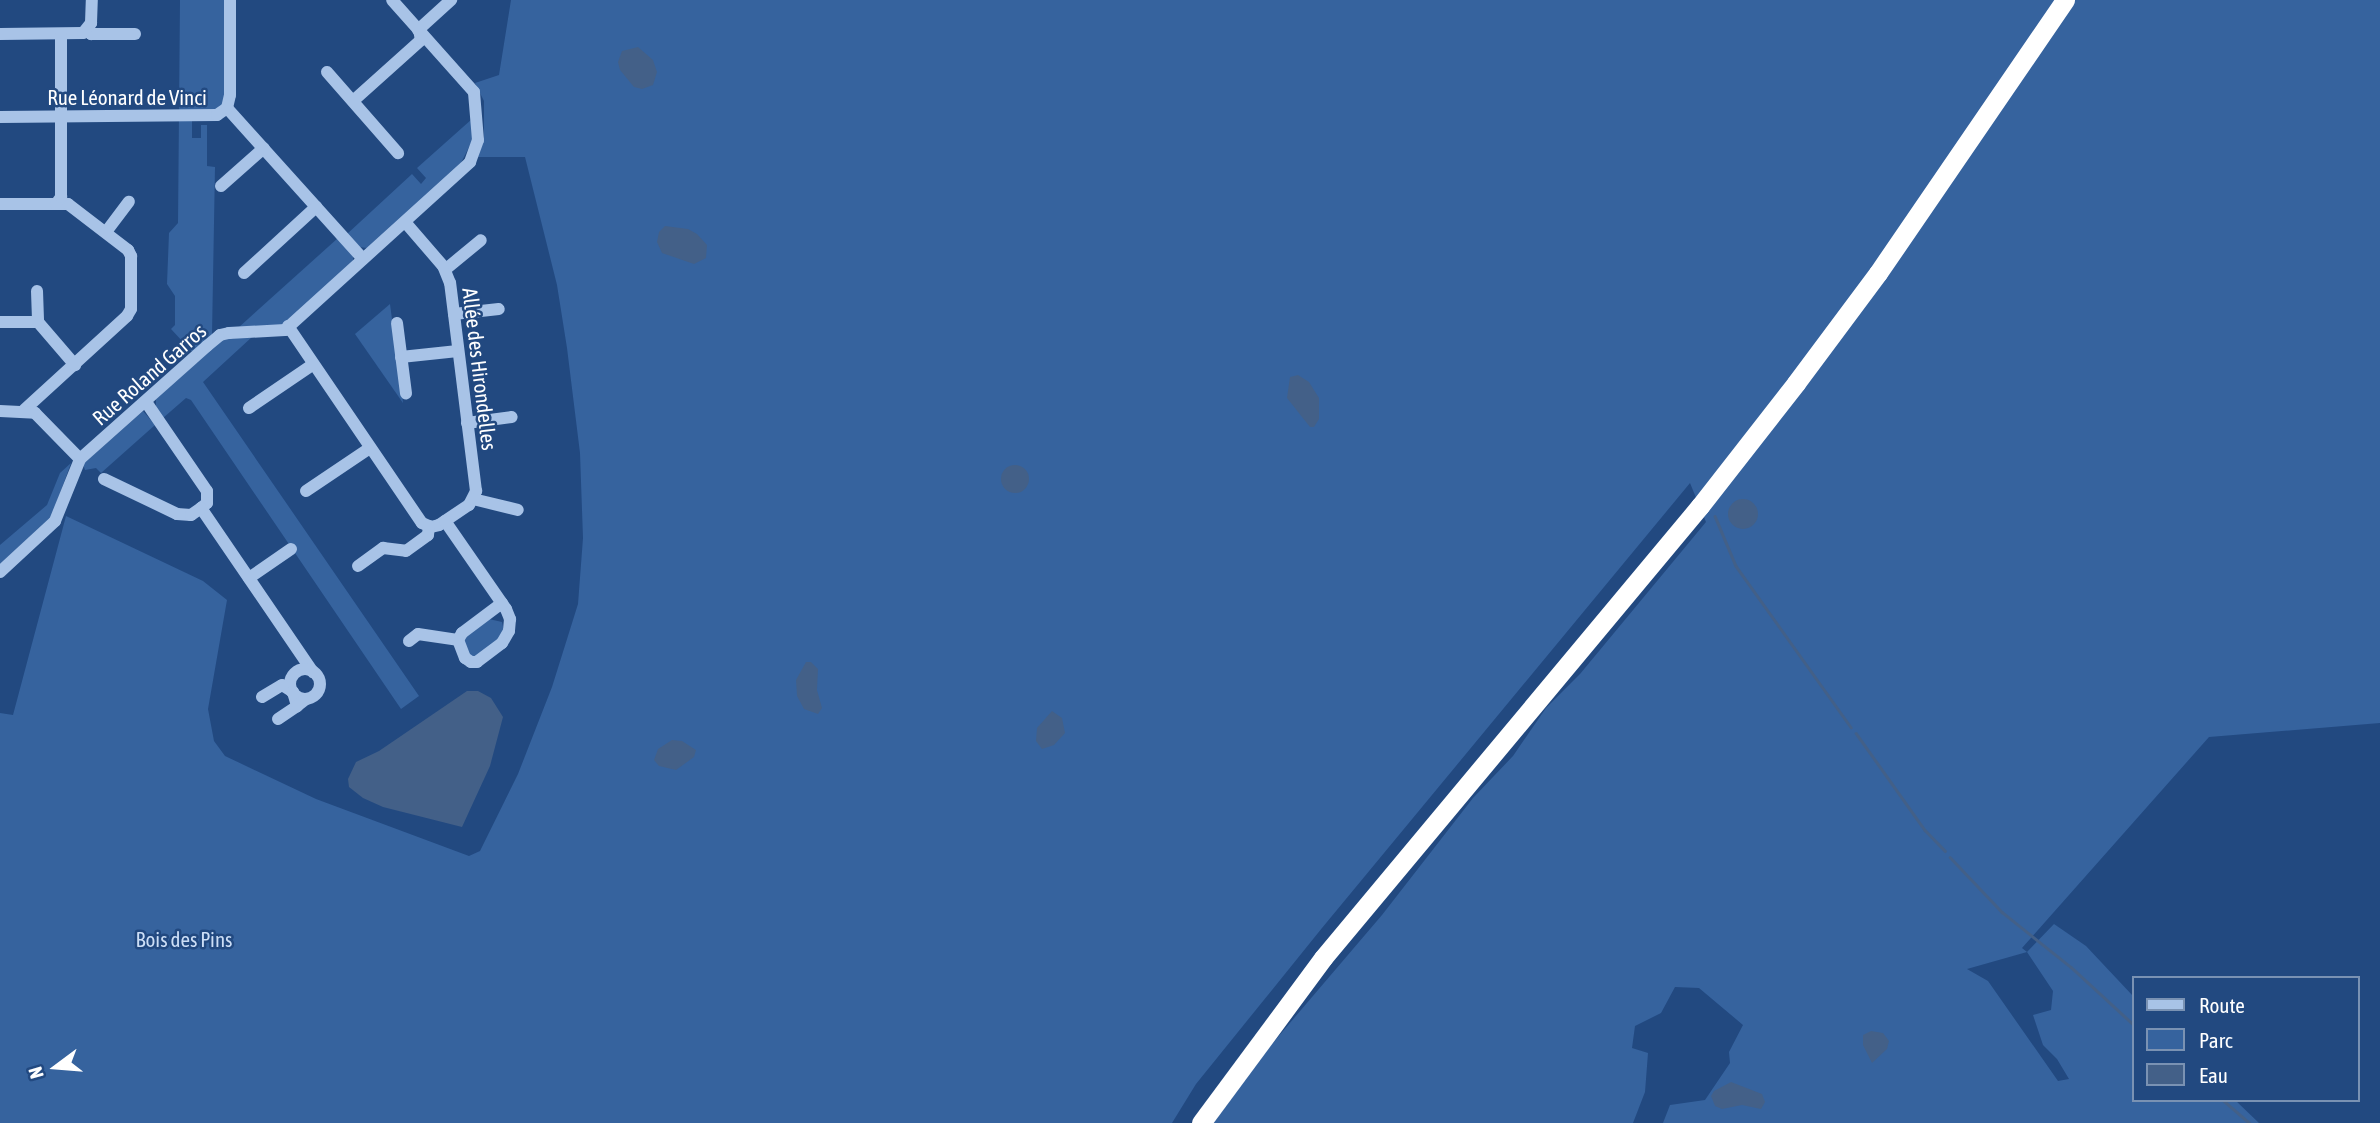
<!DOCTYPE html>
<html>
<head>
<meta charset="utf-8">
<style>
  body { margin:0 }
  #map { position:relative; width:2380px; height:1123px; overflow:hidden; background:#224980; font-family:"Asap Condensed",sans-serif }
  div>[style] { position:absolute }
  .green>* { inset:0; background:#36639e }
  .water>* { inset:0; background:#436088 }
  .round { border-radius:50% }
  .stream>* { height:2.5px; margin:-1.25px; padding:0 1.25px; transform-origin:1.25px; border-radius:1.25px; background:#436088 }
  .minor>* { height:12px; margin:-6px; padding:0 6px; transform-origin:6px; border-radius:6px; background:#a8c3e7 }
  .minor>.ring { margin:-6px; padding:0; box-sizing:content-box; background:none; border:12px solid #a8c3e7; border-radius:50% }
  .highway>* { height:19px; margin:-9.5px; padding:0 9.5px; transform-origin:9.5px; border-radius:9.5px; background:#fff }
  span { translate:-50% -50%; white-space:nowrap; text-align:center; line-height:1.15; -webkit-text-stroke:5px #224980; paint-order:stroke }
  .street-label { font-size:21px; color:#fff }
  .park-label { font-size:21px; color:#ccdef6 }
  .legend { position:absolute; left:2132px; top:976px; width:228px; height:126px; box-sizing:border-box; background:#224980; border:2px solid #7a92b3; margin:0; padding:9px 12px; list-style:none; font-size:21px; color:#fff }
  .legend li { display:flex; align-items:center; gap:14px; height:35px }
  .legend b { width:35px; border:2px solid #7a92b3 }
  .north { position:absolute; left:21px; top:1032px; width:70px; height:70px; -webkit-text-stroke:5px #224980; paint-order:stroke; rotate:254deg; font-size:19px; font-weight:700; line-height:28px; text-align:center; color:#fff }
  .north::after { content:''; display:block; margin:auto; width:24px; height:32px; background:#fff; clip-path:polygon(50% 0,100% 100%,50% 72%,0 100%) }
</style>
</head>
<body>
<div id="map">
  <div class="green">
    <div style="clip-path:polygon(180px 0,230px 0,227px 108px,192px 118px,192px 138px,201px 138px,201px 125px,207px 125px,207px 166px,215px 167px,212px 335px,196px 356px,171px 329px,175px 325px,175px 296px,167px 284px,169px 233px,178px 223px)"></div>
    <div style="clip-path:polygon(evenodd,511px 0,2380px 0,2380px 723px,2209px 737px,2022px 948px,2027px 952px,2054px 924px,2086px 946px,2133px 996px,2133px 1100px,2235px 1100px,2259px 1123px,1663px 1123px,1670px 1105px,1705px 1100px,1730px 1063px,1729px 1052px,1743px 1025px,1699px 988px,1675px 987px,1661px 1013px,1635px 1026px,1632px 1048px,1648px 1053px,1645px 1092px,1633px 1123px,1213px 1123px,1266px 1051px,1382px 915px,1473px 798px,1513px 756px,1546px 708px,1580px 674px,1706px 522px,1690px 483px,1322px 928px,1196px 1084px,1172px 1123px,0 1123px,0 713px,13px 715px,66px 516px,203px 581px,227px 600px,208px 709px,214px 741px,225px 756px,316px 799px,469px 856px,480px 851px,518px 774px,552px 687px,578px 604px,583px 538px,580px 453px,567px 348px,557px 285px,525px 157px,478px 157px,484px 137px,484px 101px,475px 83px,499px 75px,511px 0,2027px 952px,2053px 991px,2051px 1010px,2033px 1015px,2043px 1045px,2057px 1059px,2069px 1079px,2058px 1081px,1988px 981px,1967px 969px,2027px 952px)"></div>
    <div style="clip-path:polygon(472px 119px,472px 141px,460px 165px,367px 248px,359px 247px,347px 234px,412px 174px,421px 184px,426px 178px,417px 168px)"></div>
    <div style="clip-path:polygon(338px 238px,353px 256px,353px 261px,283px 325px,238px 328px)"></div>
    <div style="clip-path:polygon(390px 304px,403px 403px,355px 334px)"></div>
    <div style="clip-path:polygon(252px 337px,203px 382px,419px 696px,401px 709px,191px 400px,186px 398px,163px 418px,156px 408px,156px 399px,223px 339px)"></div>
    <div style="clip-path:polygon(143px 411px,155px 425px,101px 473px,96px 468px,85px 470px,83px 464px)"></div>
    <div style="clip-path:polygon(71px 463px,51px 518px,0 564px,0 545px,47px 505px,60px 473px)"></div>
    <div style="clip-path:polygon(489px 619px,502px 622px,505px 636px,473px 658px,466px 651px,464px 636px)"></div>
  </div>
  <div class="water">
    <div style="clip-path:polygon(638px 47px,653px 60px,657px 72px,653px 85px,642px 89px,634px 87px,620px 70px,618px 62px,622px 51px)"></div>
    <div style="clip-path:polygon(665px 226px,688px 229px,697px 234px,707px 245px,706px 258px,694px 264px,662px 253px,657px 242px,659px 232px)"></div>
    <div style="clip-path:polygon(1298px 375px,1309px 382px,1319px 398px,1319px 419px,1314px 427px,1310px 427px,1287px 398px,1290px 377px)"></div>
    <div class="round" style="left:1001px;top:465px;width:28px;height:28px"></div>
    <div class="round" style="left:1728px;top:499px;width:30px;height:30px"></div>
    <div style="clip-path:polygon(806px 662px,811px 662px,818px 669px,817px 690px,822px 708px,818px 714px,804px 709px,797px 696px,796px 680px)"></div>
    <div style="clip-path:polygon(467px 691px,478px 691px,491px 698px,503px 717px,490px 766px,462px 827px,383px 807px,363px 798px,349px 787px,348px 779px,356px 762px,379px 751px)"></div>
    <div style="clip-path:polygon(1052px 711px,1062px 718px,1065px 733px,1054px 745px,1042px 749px,1036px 741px,1037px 728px)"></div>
    <div style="clip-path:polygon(672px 740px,682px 741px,696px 750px,694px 757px,676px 770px,659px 766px,654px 760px,658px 749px)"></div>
    <div style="clip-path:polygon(1871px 1031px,1883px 1033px,1889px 1041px,1887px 1049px,1872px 1063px,1863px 1045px,1863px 1035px)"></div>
    <div style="clip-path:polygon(1731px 1082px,1762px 1094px,1765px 1102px,1761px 1109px,1742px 1105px,1722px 1109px,1715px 1106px,1711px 1096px,1714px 1091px)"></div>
  </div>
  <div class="stream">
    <div style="left:1715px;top:516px;width:54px;rotate:67.2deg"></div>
    <div style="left:1736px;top:566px;width:198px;rotate:54.5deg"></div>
    <div style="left:1856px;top:733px;width:119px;rotate:54.6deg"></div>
    <div style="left:1925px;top:830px;width:29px;rotate:46deg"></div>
    <div style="left:1950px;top:857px;width:76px;rotate:46.6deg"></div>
    <div style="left:2002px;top:912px;width:88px;rotate:38.6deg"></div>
    <div style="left:2071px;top:967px;width:84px;rotate:42.6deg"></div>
    <div style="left:2223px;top:1100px;width:35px;rotate:41deg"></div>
  </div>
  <div class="minor">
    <div style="left:87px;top:30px;width:6px;rotate:45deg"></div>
    <div style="left:91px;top:34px;width:44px"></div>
    <div style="left:418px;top:30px;width:45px;rotate:-42.3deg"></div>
    <div style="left:0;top:34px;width:83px;rotate:-0.7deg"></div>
    <div style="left:83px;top:33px;width:13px;rotate:-51deg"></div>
    <div style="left:91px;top:23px;width:23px;rotate:-88deg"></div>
    <div style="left:327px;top:72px;width:108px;rotate:48.8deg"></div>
    <div style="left:353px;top:101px;width:91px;rotate:-41.9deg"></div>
    <div style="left:421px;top:40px;width:10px;rotate:-101deg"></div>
    <div style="left:227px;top:108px;width:203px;rotate:48deg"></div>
    <div style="left:0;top:117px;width:217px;rotate:-0.5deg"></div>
    <div style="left:217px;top:115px;width:12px;rotate:-35deg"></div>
    <div style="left:227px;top:108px;width:13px;rotate:-77deg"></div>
    <div style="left:230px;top:95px;width:95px;rotate:-90deg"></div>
    <div style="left:221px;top:186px;width:57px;rotate:-41.5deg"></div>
    <div style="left:0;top:204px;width:68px"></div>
    <div style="left:68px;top:204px;width:76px;rotate:37.5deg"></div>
    <div style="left:128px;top:250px;width:7px;rotate:63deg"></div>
    <div style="left:131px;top:256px;width:53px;rotate:90deg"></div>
    <div style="left:131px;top:309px;width:8px;rotate:120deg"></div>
    <div style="left:127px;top:316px;width:139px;rotate:137.6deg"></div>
    <div style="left:56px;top:204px;width:9px;rotate:-54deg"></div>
    <div style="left:61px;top:197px;width:162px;rotate:-90deg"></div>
    <div style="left:106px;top:232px;width:38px;rotate:-53deg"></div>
    <div style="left:446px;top:269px;width:45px;rotate:-39.6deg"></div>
    <div style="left:244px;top:273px;width:98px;rotate:-42.5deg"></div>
    <div style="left:37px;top:291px;width:31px;rotate:88deg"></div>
    <div style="left:38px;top:322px;width:57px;rotate:49.3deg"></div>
    <div style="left:454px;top:314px;width:45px;rotate:-6.3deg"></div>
    <div style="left:0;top:322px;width:38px"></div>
    <div style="left:397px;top:323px;width:71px;rotate:82.7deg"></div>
    <div style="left:288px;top:326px;width:238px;rotate:55.8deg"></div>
    <div style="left:422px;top:523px;width:10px;rotate:24deg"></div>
    <div style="left:431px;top:527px;width:8px;rotate:-14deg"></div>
    <div style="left:439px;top:525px;width:36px;rotate:-34deg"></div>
    <div style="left:469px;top:505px;width:16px;rotate:-63deg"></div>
    <div style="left:476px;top:491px;width:210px;rotate:-97.1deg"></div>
    <div style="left:450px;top:283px;width:18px;rotate:-112deg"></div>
    <div style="left:443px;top:266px;width:58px;rotate:-130.8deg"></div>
    <div style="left:401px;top:357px;width:57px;rotate:-6deg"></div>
    <div style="left:146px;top:402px;width:108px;rotate:55.6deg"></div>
    <div style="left:207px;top:491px;width:12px;rotate:90deg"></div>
    <div style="left:207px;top:503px;width:8px;rotate:140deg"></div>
    <div style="left:201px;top:508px;width:199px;rotate:55.7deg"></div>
    <div style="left:249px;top:408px;width:76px;rotate:-34.3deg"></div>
    <div style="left:0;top:411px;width:35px;rotate:3deg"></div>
    <div style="left:35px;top:413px;width:64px;rotate:45.6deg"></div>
    <div style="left:467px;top:423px;width:45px;rotate:-7.6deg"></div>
    <div style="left:104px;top:479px;width:81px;rotate:25.6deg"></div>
    <div style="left:177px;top:514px;width:14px;rotate:4deg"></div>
    <div style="left:191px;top:515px;width:12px;rotate:-35deg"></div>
    <div style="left:306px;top:491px;width:77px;rotate:-33.9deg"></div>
    <div style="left:473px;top:499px;width:46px;rotate:13.7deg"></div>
    <div style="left:445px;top:521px;width:107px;rotate:55.3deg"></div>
    <div style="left:506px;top:609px;width:11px;rotate:68deg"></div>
    <div style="left:510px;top:619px;width:12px;rotate:95deg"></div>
    <div style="left:509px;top:631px;width:14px;rotate:120deg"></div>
    <div style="left:502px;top:643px;width:31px;rotate:143deg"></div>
    <div style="left:477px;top:662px;width:6px;rotate:180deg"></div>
    <div style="left:471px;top:662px;width:7px;rotate:-146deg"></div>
    <div style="left:465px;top:658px;width:19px;rotate:-111deg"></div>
    <div style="left:458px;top:640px;width:8px;rotate:-60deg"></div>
    <div style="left:462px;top:633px;width:50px;rotate:-36.9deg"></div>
    <div style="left:358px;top:566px;width:31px;rotate:-36deg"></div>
    <div style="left:383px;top:548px;width:23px;rotate:7deg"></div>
    <div style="left:406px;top:551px;width:27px;rotate:-36deg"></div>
    <div style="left:428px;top:535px;width:9px;rotate:-84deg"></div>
    <div style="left:0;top:572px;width:75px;rotate:-42.8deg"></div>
    <div style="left:55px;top:521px;width:67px;rotate:-68deg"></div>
    <div style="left:80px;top:459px;width:170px;rotate:-41.7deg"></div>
    <div style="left:207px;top:346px;width:17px;rotate:-40deg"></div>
    <div style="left:220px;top:335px;width:9px;rotate:-13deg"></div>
    <div style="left:229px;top:333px;width:56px;rotate:-3.1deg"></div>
    <div style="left:285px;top:330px;width:250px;rotate:-42.2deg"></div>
    <div style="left:470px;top:162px;width:23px;rotate:-70deg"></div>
    <div style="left:478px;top:140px;width:48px;rotate:-94.8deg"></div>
    <div style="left:474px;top:92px;width:123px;rotate:-131.7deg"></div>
    <div style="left:249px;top:578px;width:51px;rotate:-34.6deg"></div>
    <div style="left:409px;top:641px;width:11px;rotate:-38deg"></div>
    <div style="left:418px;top:634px;width:40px;rotate:8.5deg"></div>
    <div class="ring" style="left:290px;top:669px;width:18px;height:18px"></div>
    <div style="left:262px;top:697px;width:23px;rotate:-31deg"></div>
    <div style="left:282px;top:685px;width:13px;rotate:32deg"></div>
    <div style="left:293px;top:692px;width:15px;rotate:74deg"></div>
    <div style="left:297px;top:706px;width:11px;rotate:-38deg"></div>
    <div style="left:278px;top:719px;width:23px;rotate:-34deg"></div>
  </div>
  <div class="highway">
    <div style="left:1201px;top:1123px;width:205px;rotate:-53.5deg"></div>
    <div style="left:1323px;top:958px;width:589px;rotate:-50.17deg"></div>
    <div style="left:1700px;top:506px;width:156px;rotate:-52deg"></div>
    <div style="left:1796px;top:383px;width:137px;rotate:-53.3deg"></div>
    <div style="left:1878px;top:273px;width:331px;rotate:-55.6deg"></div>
  </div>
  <div class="street-label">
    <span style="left:127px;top:97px">Rue Léonard de Vinci</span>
    <span style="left:480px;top:369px;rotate:83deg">Allée des Hirondelles</span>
    <span style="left:149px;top:374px;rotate:-41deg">Rue Roland Garros</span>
  </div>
  <div class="park-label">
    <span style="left:184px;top:939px">Bois des Pins</span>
  </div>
  <ul class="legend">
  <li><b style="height:9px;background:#a8c3e7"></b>Route</li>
  <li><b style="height:19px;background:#36639e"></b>Parc</li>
  <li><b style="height:19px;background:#436088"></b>Eau</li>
  </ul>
  <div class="north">N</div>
</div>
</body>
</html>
